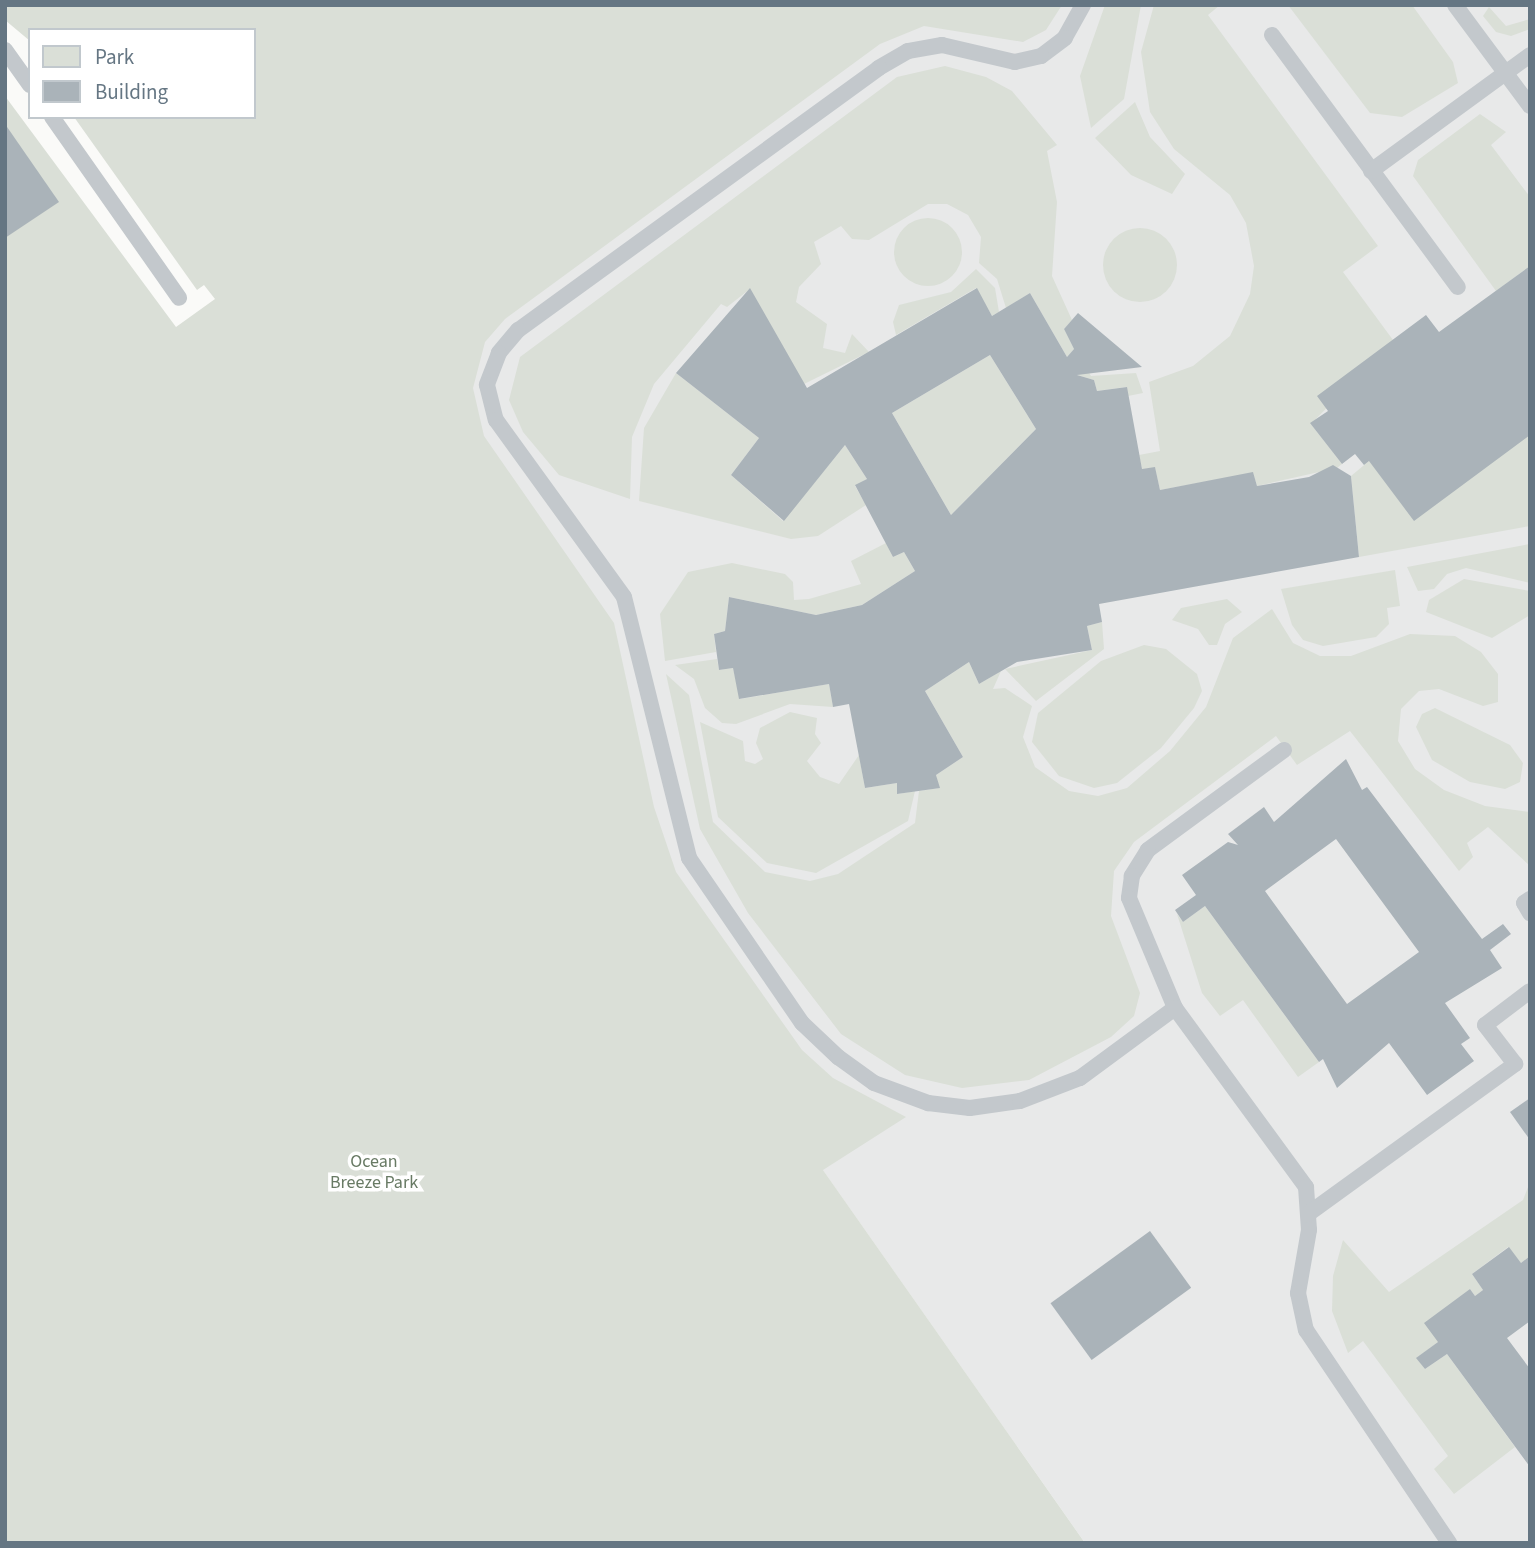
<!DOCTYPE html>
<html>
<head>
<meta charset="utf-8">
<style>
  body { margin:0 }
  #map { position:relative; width:1535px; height:1548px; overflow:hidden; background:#fafaf8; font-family:"Source Sans 3",sans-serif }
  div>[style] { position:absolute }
  .built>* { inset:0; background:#e8e9e9 }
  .green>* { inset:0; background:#dadfd7 }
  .round { border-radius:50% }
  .building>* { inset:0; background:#aab3b9; transform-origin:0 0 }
  .lane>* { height:16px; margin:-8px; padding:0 8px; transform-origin:8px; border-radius:8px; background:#c3c8cc }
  span { translate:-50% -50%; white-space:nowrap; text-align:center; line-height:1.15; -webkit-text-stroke:7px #fff; paint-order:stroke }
  .park-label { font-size:18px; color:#687a64 }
  .frame { position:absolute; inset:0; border:7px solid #657683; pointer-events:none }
  .legend { position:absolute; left:28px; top:28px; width:228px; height:91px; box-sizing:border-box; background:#fff; border:2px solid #c1c8cd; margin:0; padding:9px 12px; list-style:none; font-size:21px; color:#657683 }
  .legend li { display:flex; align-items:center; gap:14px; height:35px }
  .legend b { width:35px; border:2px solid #c1c8cd }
</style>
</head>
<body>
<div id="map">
  <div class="built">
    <div style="clip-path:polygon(324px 5px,1530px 5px,1530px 1543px,1085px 1543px,325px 462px)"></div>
  </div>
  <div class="green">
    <div style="clip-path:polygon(5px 5px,1062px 5px,1046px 30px,1023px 42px,924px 26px,880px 44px,505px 319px,485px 342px,473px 388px,484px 436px,614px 623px,654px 807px,676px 872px,802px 1050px,833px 1078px,906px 1117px,823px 1170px,1085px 1543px,5px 1543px,5px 96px,176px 327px,215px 299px,204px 285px,197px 290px,74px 117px,254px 117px,254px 30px,30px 30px,30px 41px,5px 20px)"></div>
    <div style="clip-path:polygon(1105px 5px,1141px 5px,1124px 99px,1091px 128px,1080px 76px)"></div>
    <div style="clip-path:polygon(1154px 5px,1220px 5px,1208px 15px,1378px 246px,1343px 272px,1393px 340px,1311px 424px,1342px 464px,1337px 468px,1257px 486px,1253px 473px,1160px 490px,1155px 468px,1142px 469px,1139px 455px,1160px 451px,1149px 382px,1193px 366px,1230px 336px,1250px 294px,1254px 266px,1246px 223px,1230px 195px,1174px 149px,1150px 112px,1141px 52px)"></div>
    <div style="clip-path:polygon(1288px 5px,1412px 5px,1453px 62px,1458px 83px,1402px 117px,1370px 113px)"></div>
    <div style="clip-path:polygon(1489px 7px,1506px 26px,1530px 19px,1530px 29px,1511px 36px,1496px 32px,1483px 16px)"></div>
    <div style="clip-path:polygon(945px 66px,986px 77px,1012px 91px,1057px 145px,1047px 151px,1057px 202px,1052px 276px,1072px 320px,1064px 329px,1074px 349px,1067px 357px,1030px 293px,1006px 308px,997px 279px,979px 263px,981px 237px,968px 215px,947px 204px,928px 204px,869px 240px,852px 239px,841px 226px,814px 242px,821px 264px,799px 287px,796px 302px,827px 324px,823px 348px,845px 353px,852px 334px,869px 352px,804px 384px,750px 289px,727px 307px,721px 304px,654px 384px,632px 437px,630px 499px,559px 475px,523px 432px,509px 400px,520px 357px,897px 77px)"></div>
    <div style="clip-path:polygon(1135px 102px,1150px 137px,1185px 174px,1172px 194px,1131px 175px,1095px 138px)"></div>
    <div style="clip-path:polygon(1480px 114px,1506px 132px,1491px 145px,1530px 197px,1530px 266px,1496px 291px,1413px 176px,1418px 160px)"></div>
    <div class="round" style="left:894px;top:218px;width:68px;height:68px"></div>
    <div class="round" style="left:1103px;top:228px;width:74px;height:74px"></div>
    <div style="clip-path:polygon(976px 269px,995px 288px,999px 312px,992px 316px,976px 288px,896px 335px,893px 322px,899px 305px,951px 292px)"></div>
    <div style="clip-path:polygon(990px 355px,1036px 429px,951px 515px,892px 413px)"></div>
    <div style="clip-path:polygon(1087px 369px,1091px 376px,1136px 373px,1143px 393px,1128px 396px,1126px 387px,1097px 391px,1094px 380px,1077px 375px)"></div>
    <div style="clip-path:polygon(676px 373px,759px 438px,731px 475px,783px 521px,845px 445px,867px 479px,855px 486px,866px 505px,818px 536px,791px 539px,639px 501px,644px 428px)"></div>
    <div style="clip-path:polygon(1530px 435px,1530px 526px,1359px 557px,1351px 476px,1369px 461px)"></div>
    <div style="clip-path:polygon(886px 543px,893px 557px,904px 552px,915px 571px,862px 605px,816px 615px,729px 597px,725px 631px,714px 634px,716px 652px,665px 661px,660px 614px,688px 572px,732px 563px,785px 574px,793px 582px,794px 600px,809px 599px,861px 584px,851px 561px)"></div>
    <div style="clip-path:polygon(1530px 544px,1530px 583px,1466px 568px,1447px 574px,1434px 589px,1418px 591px,1407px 567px)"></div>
    <div style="clip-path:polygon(1395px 570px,1400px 606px,1387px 608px,1389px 624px,1376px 637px,1323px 646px,1303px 640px,1292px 625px,1281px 589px)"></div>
    <div style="clip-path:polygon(1464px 579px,1530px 591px,1530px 615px,1492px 638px,1426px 612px,1429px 600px)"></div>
    <div style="clip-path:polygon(1227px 599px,1242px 612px,1225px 624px,1217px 645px,1209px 645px,1198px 629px,1172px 620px,1181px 608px)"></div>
    <div style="clip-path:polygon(1272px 609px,1293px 643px,1320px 656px,1351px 656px,1410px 634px,1455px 636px,1481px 652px,1498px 674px,1498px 702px,1483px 706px,1439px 689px,1419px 691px,1401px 709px,1398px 741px,1415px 769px,1444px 790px,1485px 806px,1530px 812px,1530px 866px,1488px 827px,1467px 843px,1473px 857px,1459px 871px,1350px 731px,1297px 765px,1276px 736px,1134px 842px,1114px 871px,1111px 916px,1140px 993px,1134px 1016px,1111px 1037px,1029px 1080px,962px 1088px,905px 1075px,841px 1034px,748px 913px,700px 829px,666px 674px,689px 695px,713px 822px,765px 872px,810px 881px,838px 874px,915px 823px,919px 791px,939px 788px,936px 775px,963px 757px,925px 691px,969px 662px,979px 684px,1001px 671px,993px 689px,1005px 688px,1032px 706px,1023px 737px,1035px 767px,1069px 791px,1098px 796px,1127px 788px,1170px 751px,1206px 707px,1233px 638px)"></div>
    <div style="clip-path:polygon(1102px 622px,1104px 649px,1036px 701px,1005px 669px,1092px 650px,1087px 626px)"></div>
    <div style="clip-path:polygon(1144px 645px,1166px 649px,1197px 674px,1202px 691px,1194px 708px,1161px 748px,1117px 783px,1094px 788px,1059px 776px,1032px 742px,1038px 713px,1101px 661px)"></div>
    <div style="clip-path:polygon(717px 659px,719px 670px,733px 668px,740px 699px,829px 684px,833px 707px,790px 704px,736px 724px,722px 723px,705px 708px,694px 679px,675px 665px)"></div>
    <div style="clip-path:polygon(1435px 708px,1510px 745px,1523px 763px,1520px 782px,1505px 789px,1470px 782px,1432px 760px,1416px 727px,1422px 714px)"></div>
    <div style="clip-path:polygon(790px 712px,817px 718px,815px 734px,821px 743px,807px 761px,820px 777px,839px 784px,859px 755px,865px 788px,897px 783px,898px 794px,915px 791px,908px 821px,816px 873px,767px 863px,718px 817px,700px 722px,743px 741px,745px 761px,755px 764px,763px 759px,756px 743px,760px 728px)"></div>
    <div style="clip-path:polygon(1205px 906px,1319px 1062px,1298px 1077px,1243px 1000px,1220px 1016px,1202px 993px,1177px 914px,1183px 922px)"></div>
    <div style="clip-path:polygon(1530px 1182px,1530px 1256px,1521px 1263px,1508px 1247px,1472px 1274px,1483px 1290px,1475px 1296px,1470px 1289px,1438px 1342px,1417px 1358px,1425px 1369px,1447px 1354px,1515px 1447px,1454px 1494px,1434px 1469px,1448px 1456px,1363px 1341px,1348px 1353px,1332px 1311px,1333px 1276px,1343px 1240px,1389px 1292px,1523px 1200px)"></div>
  </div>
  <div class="building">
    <div style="clip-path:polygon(5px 124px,59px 202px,5px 238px)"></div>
    <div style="clip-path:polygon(1530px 266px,1530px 435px,1414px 521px,1369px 461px,1364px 465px,1355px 454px,1342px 464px,1310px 423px,1328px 411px,1317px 396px,1426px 315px,1439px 332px)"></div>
    <div style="clip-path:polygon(evenodd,750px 288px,807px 388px,977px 288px,992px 316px,1030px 293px,1067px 357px,1074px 349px,1064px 329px,1078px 313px,1142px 367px,1077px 375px,1094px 380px,1097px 391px,1127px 387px,1142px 469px,1155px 467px,1160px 490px,1253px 472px,1257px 486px,1309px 477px,1333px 465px,1351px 476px,1359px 557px,1099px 604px,1102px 622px,1087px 626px,1092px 650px,1017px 662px,979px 684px,969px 662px,925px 691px,963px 757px,936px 775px,940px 788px,897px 794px,897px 783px,865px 788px,849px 704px,833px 707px,829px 684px,739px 699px,733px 668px,719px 670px,714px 634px,725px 631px,729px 597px,816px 615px,862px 605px,915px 571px,904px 552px,893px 557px,855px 485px,867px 479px,845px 445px,784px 521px,731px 475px,759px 438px,676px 373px,750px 288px,990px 355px,1036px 429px,951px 515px,892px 413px,990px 355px)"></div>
    <div style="clip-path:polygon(evenodd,1346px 759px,1362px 790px,1367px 787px,1482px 939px,1503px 924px,1511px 934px,1490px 950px,1502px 968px,1445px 1003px,1470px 1038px,1461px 1044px,1474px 1061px,1427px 1095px,1389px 1043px,1337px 1088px,1323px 1059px,1319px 1062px,1205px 906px,1183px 922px,1175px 910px,1196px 895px,1182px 875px,1228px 842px,1238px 845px,1228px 834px,1264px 807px,1274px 822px,1346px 759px,1336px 839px,1419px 952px,1347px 1004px,1265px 891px,1336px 839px)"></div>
    <div style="clip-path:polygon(1530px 1098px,1530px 1140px,1510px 1112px)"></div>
    <div style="left:1150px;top:1231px;width:70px;height:123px;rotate:54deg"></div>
    <div style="clip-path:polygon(1509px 1247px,1521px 1263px,1530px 1256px,1530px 1321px,1507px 1338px,1530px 1369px,1530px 1467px,1447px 1354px,1425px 1369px,1416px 1358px,1438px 1342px,1424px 1323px,1470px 1289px,1475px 1296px,1483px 1290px,1472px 1274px)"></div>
  </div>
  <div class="lane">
    <div style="left:1083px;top:5px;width:38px;rotate:119deg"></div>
    <div style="left:1065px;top:38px;width:30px;rotate:143deg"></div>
    <div style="left:1041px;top:56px;width:27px;rotate:167deg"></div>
    <div style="left:1015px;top:62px;width:75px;rotate:-166.9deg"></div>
    <div style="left:942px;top:45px;width:35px;rotate:170deg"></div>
    <div style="left:908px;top:51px;width:34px;rotate:150deg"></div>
    <div style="left:879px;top:68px;width:446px;rotate:144deg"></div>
    <div style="left:518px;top:330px;width:30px;rotate:130deg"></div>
    <div style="left:499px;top:353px;width:34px;rotate:111deg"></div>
    <div style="left:487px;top:385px;width:36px;rotate:76deg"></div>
    <div style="left:496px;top:420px;width:218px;rotate:54.1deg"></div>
    <div style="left:624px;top:597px;width:269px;rotate:76deg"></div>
    <div style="left:689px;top:858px;width:200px;rotate:55.6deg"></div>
    <div style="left:802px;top:1023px;width:50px;rotate:43.4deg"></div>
    <div style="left:838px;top:1057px;width:44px;rotate:35.8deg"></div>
    <div style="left:874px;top:1083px;width:58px;rotate:20.3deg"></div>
    <div style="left:928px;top:1103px;width:42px;rotate:6.8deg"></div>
    <div style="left:970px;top:1108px;width:50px;rotate:-8deg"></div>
    <div style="left:1020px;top:1101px;width:64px;rotate:-21deg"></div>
    <div style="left:1080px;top:1078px;width:118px;rotate:-36.4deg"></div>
    <div style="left:1455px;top:5px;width:126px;rotate:53.4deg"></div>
    <div style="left:1272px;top:35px;width:313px;rotate:53.6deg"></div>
    <div style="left:5px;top:50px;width:43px;rotate:54.5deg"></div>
    <div style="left:52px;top:117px;width:221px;rotate:54.9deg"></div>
    <div style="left:1371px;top:171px;width:197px;rotate:-36.1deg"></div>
    <div style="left:1284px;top:750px;width:169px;rotate:143.7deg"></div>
    <div style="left:1148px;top:850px;width:31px;rotate:122deg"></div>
    <div style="left:1132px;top:876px;width:22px;rotate:98deg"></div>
    <div style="left:1129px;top:898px;width:119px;rotate:67.3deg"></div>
    <div style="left:1175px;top:1008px;width:222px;rotate:53.8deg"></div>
    <div style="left:1306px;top:1187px;width:43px;rotate:86deg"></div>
    <div style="left:1309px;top:1230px;width:64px;rotate:99.9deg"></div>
    <div style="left:1298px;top:1293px;width:38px;rotate:78deg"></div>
    <div style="left:1306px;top:1330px;width:257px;rotate:56.1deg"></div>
    <div style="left:1530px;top:899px;width:7px;rotate:146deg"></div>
    <div style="left:1524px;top:903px;width:12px;rotate:59deg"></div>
    <div style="left:1308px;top:1214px;width:256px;rotate:-35.9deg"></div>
    <div style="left:1515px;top:1064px;width:49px;rotate:-127.6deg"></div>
    <div style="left:1485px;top:1025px;width:56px;rotate:-37.1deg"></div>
  </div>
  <div class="park-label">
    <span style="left:374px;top:1173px">Ocean<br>Breeze Park</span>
  </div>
  <div class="frame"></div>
  <ul class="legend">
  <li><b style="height:19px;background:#dadfd7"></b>Park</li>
  <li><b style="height:19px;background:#aab3b9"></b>Building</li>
  </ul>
</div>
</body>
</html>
